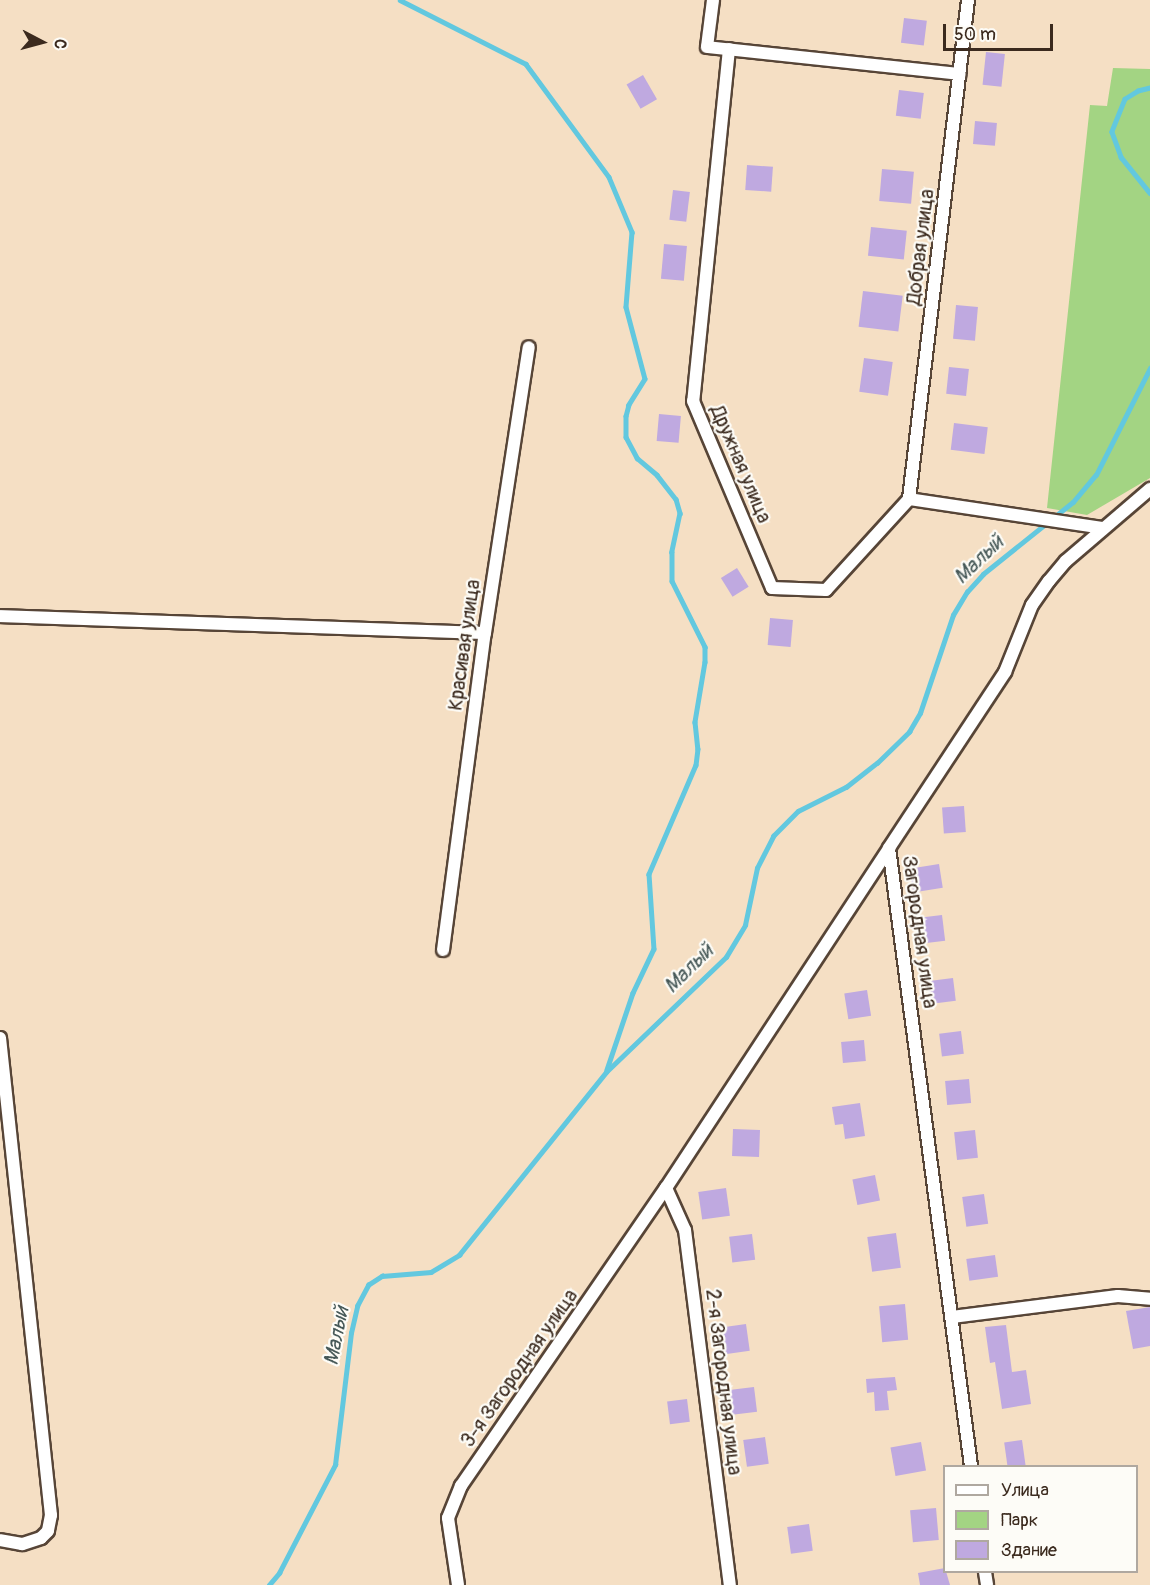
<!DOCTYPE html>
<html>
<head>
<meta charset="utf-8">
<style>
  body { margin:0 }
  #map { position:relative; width:1150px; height:1585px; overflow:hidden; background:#f5dfc4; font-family:Pangolin,sans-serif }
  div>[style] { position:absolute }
  .green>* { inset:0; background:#a3d483 }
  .stream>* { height:4.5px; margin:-2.25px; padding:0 2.25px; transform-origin:2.25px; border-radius:2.25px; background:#62c8df }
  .building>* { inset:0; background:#bfa9e0; transform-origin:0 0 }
  .roads { filter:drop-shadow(2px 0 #574537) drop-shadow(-2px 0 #574537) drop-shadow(0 2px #574537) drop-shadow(0 -2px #574537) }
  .street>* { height:12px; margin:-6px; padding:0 6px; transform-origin:6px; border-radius:6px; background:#fff }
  span { translate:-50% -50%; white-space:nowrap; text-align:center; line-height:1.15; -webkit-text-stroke:4.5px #fdfcf7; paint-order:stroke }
  .street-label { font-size:20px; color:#3b2a1e }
  .water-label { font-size:21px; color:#475958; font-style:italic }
  .legend { position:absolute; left:943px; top:1465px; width:195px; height:108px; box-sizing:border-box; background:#fdfcf7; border:2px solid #afa8a0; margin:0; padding:8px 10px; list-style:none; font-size:18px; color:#3b2a1e }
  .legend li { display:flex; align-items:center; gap:12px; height:30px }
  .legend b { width:30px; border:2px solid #afa8a0 }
  .north { position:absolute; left:12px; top:12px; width:60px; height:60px; -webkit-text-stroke:4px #fdfcf7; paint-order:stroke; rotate:96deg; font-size:16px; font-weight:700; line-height:24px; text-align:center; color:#3b2a1e }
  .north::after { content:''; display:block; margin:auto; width:21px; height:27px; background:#3b2a1e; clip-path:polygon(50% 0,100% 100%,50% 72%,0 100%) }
  .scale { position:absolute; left:943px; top:24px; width:110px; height:27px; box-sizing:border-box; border:3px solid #3b2a1e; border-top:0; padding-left:8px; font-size:18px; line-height:21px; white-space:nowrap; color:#3b2a1e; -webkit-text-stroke:4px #fdfcf7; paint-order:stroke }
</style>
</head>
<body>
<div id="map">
  <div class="green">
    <div style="clip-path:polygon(1113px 68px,1150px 69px,1150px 478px,1087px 515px,1047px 508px,1090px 105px,1107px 106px)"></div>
  </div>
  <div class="stream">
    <div style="left:400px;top:0;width:141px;rotate:26.9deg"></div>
    <div style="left:526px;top:64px;width:140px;rotate:53.7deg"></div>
    <div style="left:609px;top:177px;width:60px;rotate:67.3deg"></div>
    <div style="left:632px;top:232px;width:75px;rotate:94.6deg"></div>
    <div style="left:626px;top:307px;width:74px;rotate:75.2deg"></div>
    <div style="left:645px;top:379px;width:31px;rotate:122deg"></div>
    <div style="left:629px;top:405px;width:11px;rotate:105deg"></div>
    <div style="left:626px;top:416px;width:21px;rotate:90deg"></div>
    <div style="left:626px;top:437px;width:24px;rotate:62deg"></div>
    <div style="left:637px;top:458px;width:26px;rotate:40deg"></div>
    <div style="left:657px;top:475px;width:31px;rotate:52deg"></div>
    <div style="left:676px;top:499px;width:15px;rotate:74deg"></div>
    <div style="left:680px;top:513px;width:40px;rotate:102deg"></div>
    <div style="left:672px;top:552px;width:29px;rotate:90deg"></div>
    <div style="left:672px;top:581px;width:74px;rotate:63.4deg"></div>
    <div style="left:705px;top:647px;width:15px;rotate:90deg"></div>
    <div style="left:705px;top:662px;width:61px;rotate:99.5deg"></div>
    <div style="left:695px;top:722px;width:27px;rotate:84deg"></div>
    <div style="left:698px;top:749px;width:16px;rotate:97deg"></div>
    <div style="left:696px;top:765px;width:119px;rotate:113.3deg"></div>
    <div style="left:649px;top:874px;width:75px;rotate:86.2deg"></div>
    <div style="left:654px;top:949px;width:49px;rotate:115.5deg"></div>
    <div style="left:633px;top:993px;width:81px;rotate:108.7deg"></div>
    <div style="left:1150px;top:88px;width:12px;rotate:166deg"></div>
    <div style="left:1138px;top:91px;width:15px;rotate:148deg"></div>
    <div style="left:1125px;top:99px;width:35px;rotate:112deg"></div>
    <div style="left:1112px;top:132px;width:27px;rotate:70deg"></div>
    <div style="left:1121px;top:157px;width:46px;rotate:51.1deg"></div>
    <div style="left:269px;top:1585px;width:16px;rotate:-50deg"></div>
    <div style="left:279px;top:1573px;width:122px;rotate:-62.6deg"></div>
    <div style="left:335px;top:1465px;width:133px;rotate:-83.1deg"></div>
    <div style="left:351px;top:1333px;width:28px;rotate:-77deg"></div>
    <div style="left:357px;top:1306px;width:24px;rotate:-62deg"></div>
    <div style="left:368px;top:1285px;width:17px;rotate:-33deg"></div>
    <div style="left:382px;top:1276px;width:49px;rotate:-4.7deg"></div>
    <div style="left:431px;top:1272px;width:33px;rotate:-31deg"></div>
    <div style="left:459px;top:1255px;width:235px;rotate:-51.2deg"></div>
    <div style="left:606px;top:1072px;width:166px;rotate:-43.8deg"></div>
    <div style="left:726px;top:957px;width:37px;rotate:-59deg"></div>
    <div style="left:745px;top:925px;width:58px;rotate:-78.1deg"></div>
    <div style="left:757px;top:868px;width:36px;rotate:-63deg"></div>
    <div style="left:773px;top:836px;width:35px;rotate:-45deg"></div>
    <div style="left:798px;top:811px;width:54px;rotate:-26.6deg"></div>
    <div style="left:846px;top:787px;width:39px;rotate:-38deg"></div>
    <div style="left:877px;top:763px;width:45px;rotate:-44.1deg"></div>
    <div style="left:909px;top:732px;width:22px;rotate:-60deg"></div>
    <div style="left:920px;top:713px;width:103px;rotate:-71.4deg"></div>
    <div style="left:953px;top:615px;width:27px;rotate:-59deg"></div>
    <div style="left:967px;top:592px;width:24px;rotate:-48deg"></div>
    <div style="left:983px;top:574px;width:115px;rotate:-38.7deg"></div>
    <div style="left:1073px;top:502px;width:35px;rotate:-50deg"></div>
    <div style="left:1096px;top:475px;width:120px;rotate:-63.2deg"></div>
  </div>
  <div class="building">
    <div style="left:904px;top:18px;width:23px;height:25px;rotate:7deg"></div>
    <div style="left:986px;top:52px;width:19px;height:33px;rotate:6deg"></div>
    <div style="left:643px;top:75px;width:28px;height:19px;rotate:60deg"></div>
    <div style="left:899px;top:90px;width:25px;height:26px;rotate:7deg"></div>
    <div style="left:975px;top:121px;width:22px;height:23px;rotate:5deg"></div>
    <div style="left:747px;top:165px;width:26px;height:25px;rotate:4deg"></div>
    <div style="left:882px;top:169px;width:32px;height:32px;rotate:5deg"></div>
    <div style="left:673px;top:190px;width:17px;height:30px;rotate:7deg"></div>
    <div style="left:871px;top:227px;width:36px;height:29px;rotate:6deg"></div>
    <div style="left:664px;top:244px;width:23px;height:35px;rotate:5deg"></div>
    <div style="left:863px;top:291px;width:40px;height:36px;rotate:7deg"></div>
    <div style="left:956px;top:305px;width:22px;height:34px;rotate:5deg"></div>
    <div style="left:864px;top:358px;width:29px;height:34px;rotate:8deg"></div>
    <div style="left:949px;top:367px;width:20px;height:27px;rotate:6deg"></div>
    <div style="left:659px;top:414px;width:22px;height:27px;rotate:5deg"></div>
    <div style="left:954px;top:423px;width:34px;height:27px;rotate:7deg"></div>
    <div style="left:737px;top:568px;width:22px;height:19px;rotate:58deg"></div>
    <div style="left:770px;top:618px;width:23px;height:27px;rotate:5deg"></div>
    <div style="left:964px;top:806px;width:26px;height:22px;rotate:86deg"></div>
    <div style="left:939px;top:864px;width:24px;height:30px;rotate:81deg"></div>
    <div style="left:942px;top:915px;width:26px;height:23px;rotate:83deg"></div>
    <div style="left:953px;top:978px;width:23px;height:26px;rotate:83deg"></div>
    <div style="left:867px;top:990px;width:26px;height:23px;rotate:81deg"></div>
    <div style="left:961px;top:1031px;width:23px;height:22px;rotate:83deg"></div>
    <div style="left:864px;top:1040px;width:21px;height:23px;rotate:85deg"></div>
    <div style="left:969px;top:1079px;width:24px;height:24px;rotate:85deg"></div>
    <div style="clip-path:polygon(860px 1103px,865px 1136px,845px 1139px,843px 1124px,835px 1125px,832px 1107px)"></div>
    <div style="left:733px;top:1129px;width:27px;height:27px;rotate:2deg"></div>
    <div style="left:975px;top:1130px;width:28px;height:21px;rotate:84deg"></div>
    <div style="left:875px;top:1175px;width:26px;height:23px;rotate:79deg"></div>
    <div style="left:726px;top:1188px;width:28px;height:28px;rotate:82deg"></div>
    <div style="left:984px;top:1194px;width:30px;height:22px;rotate:82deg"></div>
    <div style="left:896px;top:1233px;width:35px;height:29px;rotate:82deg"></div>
    <div style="left:752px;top:1234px;width:26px;height:23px;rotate:83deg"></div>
    <div style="left:995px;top:1255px;width:22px;height:29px;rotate:82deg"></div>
    <div style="left:905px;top:1304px;width:36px;height:26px;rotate:85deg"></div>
    <div style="clip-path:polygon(1150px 1307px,1150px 1346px,1133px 1349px,1126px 1311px)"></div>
    <div style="left:746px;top:1324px;width:27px;height:25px;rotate:82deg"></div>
    <div style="clip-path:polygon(1006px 1325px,1012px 1372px,1026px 1370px,1031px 1404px,1002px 1409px,995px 1362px,990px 1363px,985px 1327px)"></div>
    <div style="clip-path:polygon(895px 1377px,897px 1390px,887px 1391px,889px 1410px,875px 1411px,874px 1392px,867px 1393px,866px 1379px)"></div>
    <div style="left:754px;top:1387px;width:25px;height:27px;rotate:83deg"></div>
    <div style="left:687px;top:1399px;width:23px;height:20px;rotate:83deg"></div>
    <div style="left:765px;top:1437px;width:27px;height:22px;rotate:82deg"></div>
    <div style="left:1022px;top:1440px;width:27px;height:18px;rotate:82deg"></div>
    <div style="left:921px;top:1442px;width:29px;height:31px;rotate:80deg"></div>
    <div style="left:936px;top:1508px;width:32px;height:26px;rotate:85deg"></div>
    <div style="left:809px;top:1524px;width:27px;height:22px;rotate:82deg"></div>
    <div style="clip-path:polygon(945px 1568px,950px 1585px,920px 1585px,918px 1573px)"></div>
  </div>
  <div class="roads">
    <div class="street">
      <div style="left:713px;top:0;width:47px;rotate:97.3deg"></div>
      <div style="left:707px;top:47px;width:254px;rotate:6.1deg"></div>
      <div style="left:729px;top:49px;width:354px;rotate:95.8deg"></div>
      <div style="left:693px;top:401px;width:203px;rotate:67.1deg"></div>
      <div style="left:772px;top:588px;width:54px;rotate:2.1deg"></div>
      <div style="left:826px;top:590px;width:123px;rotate:-47.6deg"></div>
      <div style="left:909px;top:499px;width:502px;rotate:-83.26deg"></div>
      <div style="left:909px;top:499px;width:196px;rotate:8.5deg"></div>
      <div style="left:0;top:616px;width:485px;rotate:2deg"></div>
      <div style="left:443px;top:950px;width:320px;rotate:-82.5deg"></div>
      <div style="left:485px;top:633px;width:289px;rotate:-81.3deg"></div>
      <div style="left:0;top:1038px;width:480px;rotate:83.9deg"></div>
      <div style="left:51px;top:1515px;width:16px;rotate:101deg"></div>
      <div style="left:48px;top:1531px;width:10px;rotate:135deg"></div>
      <div style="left:41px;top:1538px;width:20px;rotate:162deg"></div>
      <div style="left:22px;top:1544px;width:22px;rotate:-170deg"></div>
      <div style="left:666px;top:1188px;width:46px;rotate:65.7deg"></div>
      <div style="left:685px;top:1230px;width:358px;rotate:82.8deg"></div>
      <div style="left:952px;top:1317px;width:167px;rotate:-7.2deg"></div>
      <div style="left:1118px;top:1296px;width:32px;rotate:5deg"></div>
      <div style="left:971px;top:1466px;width:623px;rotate:-97.56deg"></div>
      <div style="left:889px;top:848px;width:211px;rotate:-56.6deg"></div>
      <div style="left:1005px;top:672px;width:72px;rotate:-68.1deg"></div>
      <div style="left:1032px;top:605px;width:29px;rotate:-55deg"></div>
      <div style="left:1049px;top:581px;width:26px;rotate:-50deg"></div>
      <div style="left:1066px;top:561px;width:111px;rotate:-40.6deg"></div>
      <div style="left:985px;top:1572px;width:13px;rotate:81deg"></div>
      <div style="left:458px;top:1585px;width:68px;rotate:-98.5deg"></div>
      <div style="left:448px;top:1518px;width:35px;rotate:-68deg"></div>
      <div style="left:461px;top:1486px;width:362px;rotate:-55.5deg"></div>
      <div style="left:666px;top:1188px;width:407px;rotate:-56.7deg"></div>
    </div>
  </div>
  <div class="street-label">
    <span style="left:920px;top:247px;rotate:-83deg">Добрая улица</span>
    <span style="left:741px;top:464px;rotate:67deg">Дружная улица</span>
    <span style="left:464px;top:645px;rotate:-82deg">Красивая улица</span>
    <span style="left:920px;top:932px;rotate:82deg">Загородная улица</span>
    <span style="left:519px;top:1368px;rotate:-55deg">3-я Загородная улица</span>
    <span style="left:724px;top:1382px;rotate:83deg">2-я Загородная улица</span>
  </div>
  <div class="water-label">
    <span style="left:979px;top:560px;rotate:-44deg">Малый</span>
    <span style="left:689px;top:969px;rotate:-45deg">Малый</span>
    <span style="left:337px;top:1336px;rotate:-79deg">Малый</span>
  </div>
  <ul class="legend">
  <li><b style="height:8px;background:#fff"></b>Улица</li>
  <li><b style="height:16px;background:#a3d483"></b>Парк</li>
  <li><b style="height:16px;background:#bfa9e0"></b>Здание</li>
  </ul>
  <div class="north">С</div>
  <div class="scale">50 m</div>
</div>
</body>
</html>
